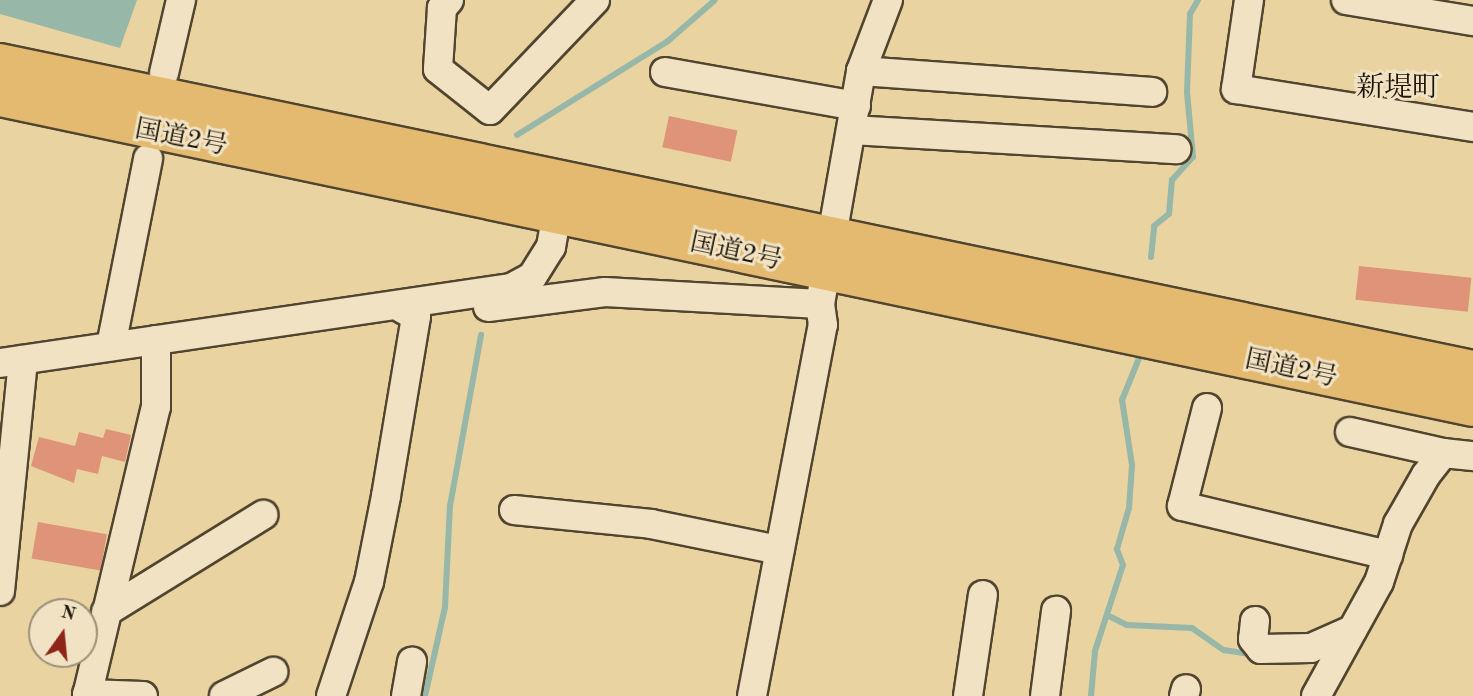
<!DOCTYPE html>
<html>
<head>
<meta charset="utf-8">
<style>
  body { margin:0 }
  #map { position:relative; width:1473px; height:696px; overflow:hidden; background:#e8d3a1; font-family:"Old Standard TT","Noto Serif JP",serif }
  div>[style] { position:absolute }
  .water>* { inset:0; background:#97b7a8 }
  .stream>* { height:6px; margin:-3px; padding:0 3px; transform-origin:3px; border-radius:3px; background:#97b7a8 }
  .building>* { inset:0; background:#df9378; transform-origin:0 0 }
  .roads { filter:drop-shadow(2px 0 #514530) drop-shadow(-2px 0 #514530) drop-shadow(0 2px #514530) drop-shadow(0 -2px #514530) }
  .minor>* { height:28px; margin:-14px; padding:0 14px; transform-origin:14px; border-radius:14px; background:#f0e2c2 }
  .highway>* { height:38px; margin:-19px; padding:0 19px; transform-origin:19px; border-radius:19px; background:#e4ba70 }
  span { translate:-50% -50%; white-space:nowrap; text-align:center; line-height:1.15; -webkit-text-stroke:6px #f0e2c2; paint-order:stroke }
  .street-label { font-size:26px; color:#1f160a }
  .neighbourhood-label { font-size:28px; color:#1f160a }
  .north { position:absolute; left:28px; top:598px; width:70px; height:70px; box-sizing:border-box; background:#f0e2c2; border:2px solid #9c9078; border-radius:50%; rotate:15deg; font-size:19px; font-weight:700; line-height:28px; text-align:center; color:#1f160a }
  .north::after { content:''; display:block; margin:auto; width:24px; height:32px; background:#8f2418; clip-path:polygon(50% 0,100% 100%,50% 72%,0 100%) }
</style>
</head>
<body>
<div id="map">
  <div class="water">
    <div style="clip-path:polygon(0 0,137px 0,120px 48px,0 14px)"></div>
  </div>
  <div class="stream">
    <div style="left:517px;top:135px;width:178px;rotate:-31.9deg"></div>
    <div style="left:668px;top:41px;width:62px;rotate:-41.1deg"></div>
    <div style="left:1151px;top:257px;width:31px;rotate:-84deg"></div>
    <div style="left:1154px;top:226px;width:19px;rotate:-39deg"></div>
    <div style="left:1169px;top:214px;width:34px;rotate:-85deg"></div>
    <div style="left:1172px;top:180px;width:31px;rotate:-48deg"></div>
    <div style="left:1193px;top:157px;width:65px;rotate:-95.3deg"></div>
    <div style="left:1187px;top:92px;width:78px;rotate:-87.8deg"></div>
    <div style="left:1190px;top:14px;width:16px;rotate:-60deg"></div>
    <div style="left:1111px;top:617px;width:18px;rotate:27deg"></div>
    <div style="left:1127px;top:625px;width:65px;rotate:2.6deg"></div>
    <div style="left:1192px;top:628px;width:39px;rotate:35deg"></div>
    <div style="left:1224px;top:650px;width:31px;rotate:9deg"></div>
    <div style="left:425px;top:696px;width:91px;rotate:-77.3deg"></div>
    <div style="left:445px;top:607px;width:101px;rotate:-87.2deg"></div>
    <div style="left:450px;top:506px;width:174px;rotate:-79.7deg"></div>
    <div style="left:1091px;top:696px;width:45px;rotate:-84.9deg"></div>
    <div style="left:1095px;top:651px;width:90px;rotate:-72deg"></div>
    <div style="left:1123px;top:565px;width:17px;rotate:-111deg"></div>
    <div style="left:1117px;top:549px;width:43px;rotate:-73.7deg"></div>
    <div style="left:1129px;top:508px;width:43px;rotate:-86deg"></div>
    <div style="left:1132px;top:465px;width:66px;rotate:-98.7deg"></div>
    <div style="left:1122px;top:400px;width:53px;rotate:-67.8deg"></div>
  </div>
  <div class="building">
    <div style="left:669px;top:116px;width:70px;height:32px;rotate:12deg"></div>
    <div style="left:1359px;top:266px;width:113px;height:34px;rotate:6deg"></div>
    <div style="clip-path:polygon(106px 429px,131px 435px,125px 462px,102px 456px,98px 474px,77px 469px,74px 483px,31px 466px,39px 437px,75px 446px,79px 432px,103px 438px)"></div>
    <div style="left:38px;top:522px;width:70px;height:37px;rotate:10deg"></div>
  </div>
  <div class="roads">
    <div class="minor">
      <div style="left:449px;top:0;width:11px;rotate:131deg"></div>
      <div style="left:442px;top:8px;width:61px;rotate:93.8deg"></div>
      <div style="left:438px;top:69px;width:66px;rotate:38.3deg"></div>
      <div style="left:490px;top:110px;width:152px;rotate:-46.3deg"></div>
      <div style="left:1249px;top:0;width:90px;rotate:98.3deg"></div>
      <div style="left:1236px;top:89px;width:240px;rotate:9.1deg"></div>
      <div style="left:1346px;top:0;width:129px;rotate:9.4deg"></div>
      <div style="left:861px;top:71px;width:292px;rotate:4.1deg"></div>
      <div style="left:665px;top:72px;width:194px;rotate:10.1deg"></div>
      <div style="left:164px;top:73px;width:75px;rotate:-76.9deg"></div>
      <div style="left:852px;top:130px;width:325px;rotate:3.4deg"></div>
      <div style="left:488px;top:307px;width:118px;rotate:-7.3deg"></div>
      <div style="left:605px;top:292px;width:215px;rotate:3.2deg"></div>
      <div style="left:111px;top:346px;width:191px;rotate:-78.8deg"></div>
      <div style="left:0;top:363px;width:516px;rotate:-8.35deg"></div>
      <div style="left:511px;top:288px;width:24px;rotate:-28deg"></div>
      <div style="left:532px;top:277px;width:36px;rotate:-58deg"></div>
      <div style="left:551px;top:247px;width:53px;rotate:-80.2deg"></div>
      <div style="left:1207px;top:408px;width:101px;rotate:104.3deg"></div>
      <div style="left:1182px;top:506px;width:212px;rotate:13.4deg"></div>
      <div style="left:1350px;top:432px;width:95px;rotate:12.7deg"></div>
      <div style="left:514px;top:510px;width:138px;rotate:5.8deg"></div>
      <div style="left:651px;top:524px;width:131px;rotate:11.5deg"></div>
      <div style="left:0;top:591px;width:232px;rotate:-84.3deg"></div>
      <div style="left:106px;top:612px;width:185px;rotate:-31.7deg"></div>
      <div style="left:1255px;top:621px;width:18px;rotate:96deg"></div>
      <div style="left:1253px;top:639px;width:13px;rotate:51deg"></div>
      <div style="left:1261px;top:649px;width:50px;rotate:-1.1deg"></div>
      <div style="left:1311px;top:648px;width:45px;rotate:-23.7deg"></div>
      <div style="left:87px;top:694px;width:56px;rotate:2deg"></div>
      <div style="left:87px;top:696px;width:297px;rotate:-76.6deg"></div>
      <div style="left:156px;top:407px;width:67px;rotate:-90deg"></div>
      <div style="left:224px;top:696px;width:55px;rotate:-26.1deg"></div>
      <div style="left:331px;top:696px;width:120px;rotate:-71.6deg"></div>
      <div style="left:369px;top:582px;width:88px;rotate:-78.8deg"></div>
      <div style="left:386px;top:496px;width:182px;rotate:-80.5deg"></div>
      <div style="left:416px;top:316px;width:15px;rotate:-152deg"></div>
      <div style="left:406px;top:696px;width:35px;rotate:-80deg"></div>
      <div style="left:752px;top:696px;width:378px;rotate:-79.2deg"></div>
      <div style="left:823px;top:325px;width:21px;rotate:-98deg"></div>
      <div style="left:820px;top:304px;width:237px;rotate:-80deg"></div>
      <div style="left:861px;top:71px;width:76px;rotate:-69.2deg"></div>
      <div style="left:968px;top:696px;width:102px;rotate:-81.6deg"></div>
      <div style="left:1045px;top:696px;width:86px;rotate:-82.6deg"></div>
      <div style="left:1184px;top:696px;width:7px;rotate:-74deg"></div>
      <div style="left:1316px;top:696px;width:130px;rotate:-61.1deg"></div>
      <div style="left:1379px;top:582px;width:61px;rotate:-71.9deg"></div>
      <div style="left:1398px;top:524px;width:56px;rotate:-60.3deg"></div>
      <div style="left:1426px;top:475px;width:28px;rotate:-52deg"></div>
      <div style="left:1443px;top:453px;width:30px;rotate:6deg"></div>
    </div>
    <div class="highway">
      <div style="left:0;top:63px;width:1505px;rotate:11.77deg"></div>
      <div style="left:0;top:97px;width:1505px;rotate:11.88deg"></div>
    </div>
  </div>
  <div class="street-label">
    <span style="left:181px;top:139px;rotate:11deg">国道2号</span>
    <span style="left:736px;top:253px;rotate:12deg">国道2号</span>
    <span style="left:1291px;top:370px;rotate:12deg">国道2号</span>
  </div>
  <div class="neighbourhood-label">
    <span style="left:1398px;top:89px">新堤町</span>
  </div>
  <div class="north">N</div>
</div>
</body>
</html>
